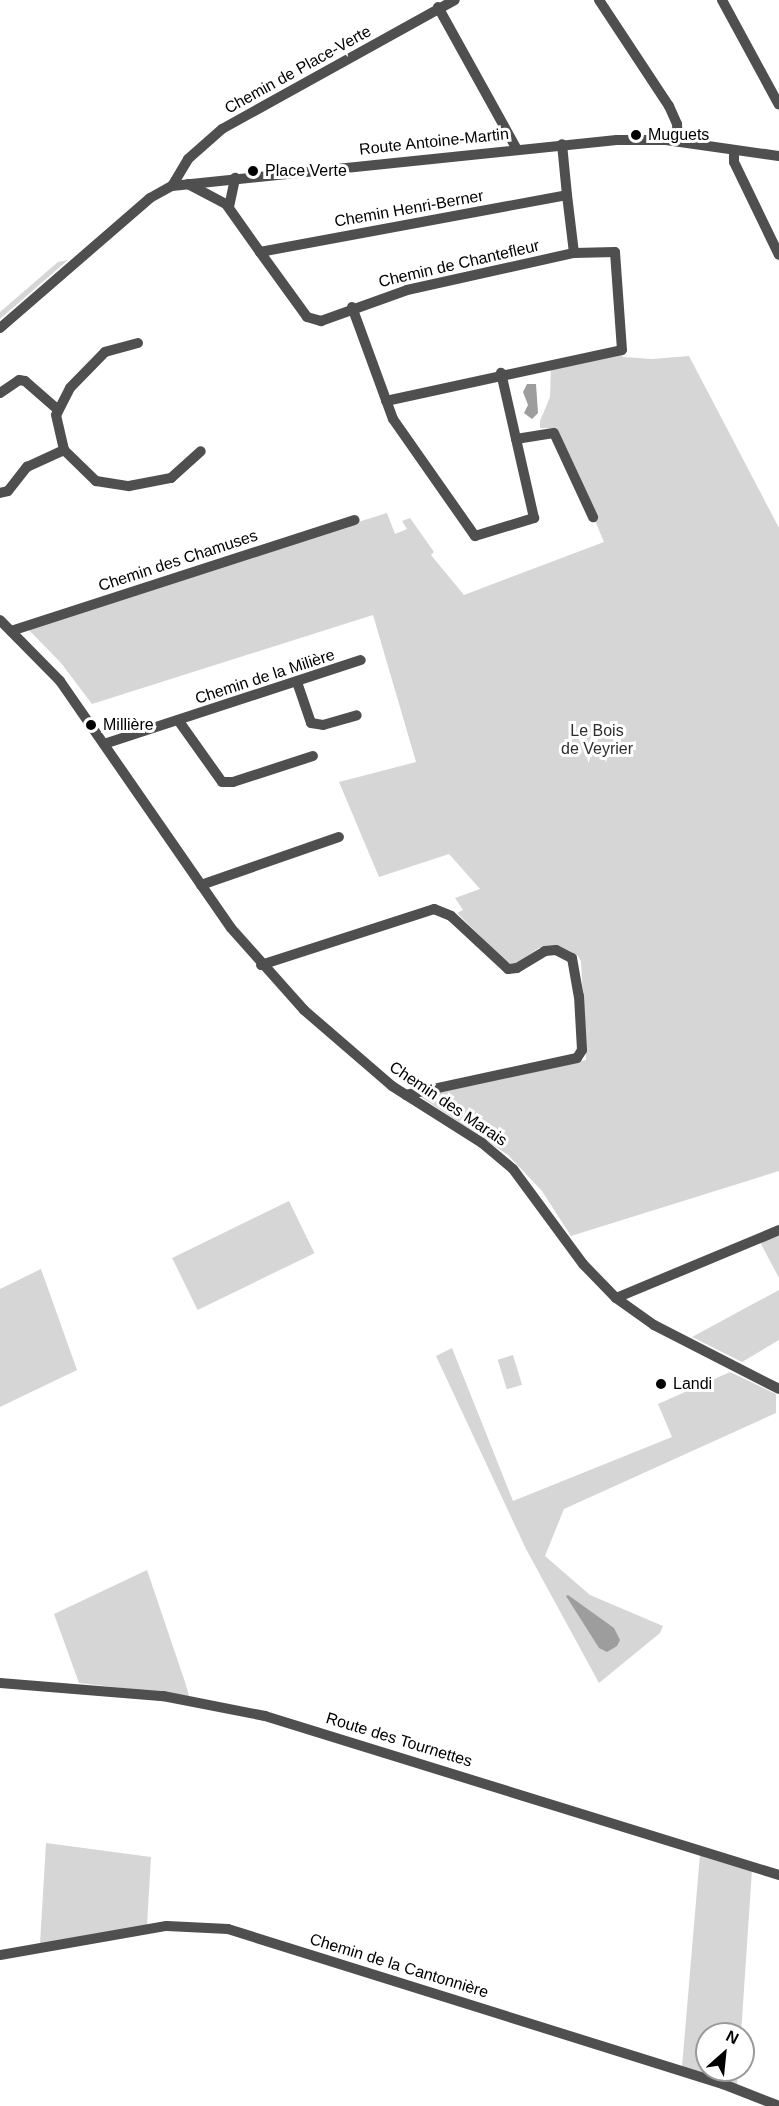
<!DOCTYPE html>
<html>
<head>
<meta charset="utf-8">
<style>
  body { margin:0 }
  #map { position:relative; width:779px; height:2106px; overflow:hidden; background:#fff; font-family:Helvetica,sans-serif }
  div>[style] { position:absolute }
  .green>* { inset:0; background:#d6d6d6; transform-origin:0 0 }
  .water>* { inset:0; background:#9d9d9d }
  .minor>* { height:10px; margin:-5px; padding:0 5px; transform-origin:5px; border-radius:5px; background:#4f4f4f }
  .dots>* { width:16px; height:16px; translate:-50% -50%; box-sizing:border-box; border:3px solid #fff; border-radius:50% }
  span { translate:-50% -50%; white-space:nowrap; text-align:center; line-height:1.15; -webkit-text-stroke:6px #fff; paint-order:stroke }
  .street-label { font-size:16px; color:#000 }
  .poi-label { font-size:16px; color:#000 }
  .left { translate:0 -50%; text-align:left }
  .park-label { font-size:16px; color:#2d2d2d }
  .north { position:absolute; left:695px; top:2022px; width:60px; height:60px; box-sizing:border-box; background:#fff; border:2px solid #999; border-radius:50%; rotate:27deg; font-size:16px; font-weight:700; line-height:24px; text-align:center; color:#000 }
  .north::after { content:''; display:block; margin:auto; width:21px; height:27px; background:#000; clip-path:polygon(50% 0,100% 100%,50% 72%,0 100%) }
</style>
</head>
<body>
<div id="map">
  <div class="green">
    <div style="clip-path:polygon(68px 260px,0 319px,0 312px,58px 262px)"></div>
    <div style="clip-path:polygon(622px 354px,623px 357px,652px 359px,689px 356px,779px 528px,779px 1171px,571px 1236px,542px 1191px,508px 1155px,421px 1097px,429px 1092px,586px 1060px,581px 961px,578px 956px,561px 948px,539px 948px,515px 964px,507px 963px,457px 913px,463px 910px,455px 898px,480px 889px,449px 854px,379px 877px,339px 782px,416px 762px,373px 615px,92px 704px,61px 663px,25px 626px,387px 513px,395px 534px,407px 529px,402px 521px,410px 518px,434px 552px,431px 555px,464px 595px,604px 542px,556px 428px,540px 428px,540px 421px,550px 397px,551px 367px)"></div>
    <div style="left:289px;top:1201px;width:58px;height:130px;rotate:64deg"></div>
    <div style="clip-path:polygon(779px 1234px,779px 1278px,760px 1242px)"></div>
    <div style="clip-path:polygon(41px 1269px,77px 1370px,0 1407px,0 1289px)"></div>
    <div style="clip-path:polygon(779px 1290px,779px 1340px,742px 1362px,692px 1337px)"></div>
    <div style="clip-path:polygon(452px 1348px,513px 1501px,672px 1437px,658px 1404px,730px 1372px,776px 1394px,776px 1413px,564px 1509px,545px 1556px,590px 1595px,663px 1626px,660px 1633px,599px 1683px,526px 1549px,436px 1356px)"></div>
    <div style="left:513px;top:1355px;width:31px;height:16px;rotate:73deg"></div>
    <div style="clip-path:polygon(147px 1570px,185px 1682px,189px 1696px,79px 1683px,54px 1614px)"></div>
    <div style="clip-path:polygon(46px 1843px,151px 1857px,147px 1925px,40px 1944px)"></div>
    <div style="clip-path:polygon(700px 1854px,752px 1870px,741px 2034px,707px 2034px,707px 2070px,738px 2070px,737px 2086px,682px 2067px)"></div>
  </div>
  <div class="water">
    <div style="clip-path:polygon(527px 384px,536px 384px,538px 413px,532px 419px,524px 413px,528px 405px,523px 392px)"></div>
    <div style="clip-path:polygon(568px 1595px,614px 1628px,620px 1640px,617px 1646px,607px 1652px,599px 1648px,566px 1596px)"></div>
  </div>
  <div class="minor">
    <div style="left:599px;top:0;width:127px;rotate:56.6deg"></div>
    <div style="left:669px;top:106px;width:20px;rotate:66deg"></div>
    <div style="left:677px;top:124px;width:17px;rotate:87deg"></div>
    <div style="left:722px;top:0;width:119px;rotate:61.5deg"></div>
    <div style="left:438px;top:7px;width:161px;rotate:61deg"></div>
    <div style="left:734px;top:150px;width:12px;rotate:90deg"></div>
    <div style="left:734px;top:162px;width:103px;rotate:64.2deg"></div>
    <div style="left:188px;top:184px;width:43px;rotate:27.8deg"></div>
    <div style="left:226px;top:204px;width:59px;rotate:54.7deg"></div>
    <div style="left:260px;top:252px;width:312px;rotate:-10.5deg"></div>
    <div style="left:567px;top:195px;width:51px;rotate:-95.6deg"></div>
    <div style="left:172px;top:186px;width:31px;rotate:-59deg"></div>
    <div style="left:188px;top:159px;width:45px;rotate:-41.4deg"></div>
    <div style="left:222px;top:129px;width:266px;rotate:-29deg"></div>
    <div style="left:229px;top:207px;width:30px;rotate:-78deg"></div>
    <div style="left:260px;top:252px;width:80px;rotate:54.1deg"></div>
    <div style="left:307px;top:317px;width:15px;rotate:16deg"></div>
    <div style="left:321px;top:321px;width:91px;rotate:-19.8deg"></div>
    <div style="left:407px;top:290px;width:171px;rotate:-12.5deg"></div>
    <div style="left:574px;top:253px;width:58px;rotate:-96.9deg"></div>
    <div style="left:352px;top:307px;width:119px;rotate:69.9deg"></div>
    <div style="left:393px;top:419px;width:143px;rotate:55deg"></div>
    <div style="left:475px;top:536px;width:62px;rotate:-17deg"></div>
    <div style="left:534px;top:518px;width:149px;rotate:-102.8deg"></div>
    <div style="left:0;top:328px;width:198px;rotate:-40.9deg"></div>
    <div style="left:150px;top:198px;width:25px;rotate:-29deg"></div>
    <div style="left:172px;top:186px;width:447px;rotate:-5.9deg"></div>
    <div style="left:617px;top:140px;width:49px"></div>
    <div style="left:666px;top:140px;width:114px;rotate:8.1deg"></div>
    <div style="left:138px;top:343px;width:34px;rotate:165deg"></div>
    <div style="left:105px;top:352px;width:50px;rotate:134.2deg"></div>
    <div style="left:70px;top:388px;width:30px;rotate:117deg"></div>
    <div style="left:56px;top:415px;width:36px;rotate:77deg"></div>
    <div style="left:64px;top:450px;width:45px;rotate:44.1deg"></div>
    <div style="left:96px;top:481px;width:33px;rotate:9deg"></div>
    <div style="left:129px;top:486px;width:43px;rotate:-10.8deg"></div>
    <div style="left:171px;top:478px;width:40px;rotate:-42deg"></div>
    <div style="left:0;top:393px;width:23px;rotate:-34deg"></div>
    <div style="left:19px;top:380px;width:6px;rotate:9deg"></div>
    <div style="left:25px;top:381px;width:43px;rotate:41.2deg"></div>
    <div style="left:386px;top:401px;width:241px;rotate:-12.2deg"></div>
    <div style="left:622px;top:350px;width:98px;rotate:-94.1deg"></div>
    <div style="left:615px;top:252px;width:41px;rotate:178.6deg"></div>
    <div style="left:516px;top:439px;width:38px;rotate:-9deg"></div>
    <div style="left:554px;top:433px;width:93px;rotate:65.1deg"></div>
    <div style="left:0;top:493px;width:8px;rotate:-14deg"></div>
    <div style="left:8px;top:491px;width:31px;rotate:-52deg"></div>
    <div style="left:27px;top:467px;width:41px;rotate:-24.7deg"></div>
    <div style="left:0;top:620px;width:86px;rotate:45.5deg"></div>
    <div style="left:60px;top:681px;width:300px;rotate:55.3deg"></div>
    <div style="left:231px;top:928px;width:110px;rotate:48.3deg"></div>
    <div style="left:304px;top:1010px;width:116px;rotate:40.8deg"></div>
    <div style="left:392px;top:1086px;width:107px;rotate:32.3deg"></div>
    <div style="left:482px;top:1143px;width:40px;rotate:40deg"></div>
    <div style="left:513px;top:1169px;width:118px;rotate:53.6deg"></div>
    <div style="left:583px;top:1264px;width:47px;rotate:45.9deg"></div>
    <div style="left:616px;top:1298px;width:47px;rotate:35.4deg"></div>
    <div style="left:654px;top:1325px;width:140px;rotate:27.1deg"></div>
    <div style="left:11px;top:631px;width:361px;rotate:-17.9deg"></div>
    <div style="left:297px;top:682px;width:43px;rotate:71.1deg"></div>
    <div style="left:311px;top:723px;width:12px;rotate:9deg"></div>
    <div style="left:323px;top:725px;width:35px;rotate:-16deg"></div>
    <div style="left:178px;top:720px;width:76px;rotate:54.6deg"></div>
    <div style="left:222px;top:782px;width:11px"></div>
    <div style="left:233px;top:782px;width:84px;rotate:-18deg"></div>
    <div style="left:104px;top:744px;width:270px;rotate:-18.1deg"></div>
    <div style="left:201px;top:885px;width:146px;rotate:-19.2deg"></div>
    <div style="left:261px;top:965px;width:182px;rotate:-17.9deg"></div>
    <div style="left:434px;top:909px;width:18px;rotate:22deg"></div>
    <div style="left:451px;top:916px;width:78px;rotate:42.9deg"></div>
    <div style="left:508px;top:969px;width:9px;rotate:-6deg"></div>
    <div style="left:517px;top:968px;width:33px;rotate:-31deg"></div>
    <div style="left:545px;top:951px;width:11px;rotate:-5deg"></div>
    <div style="left:556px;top:950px;width:18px;rotate:27deg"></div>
    <div style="left:572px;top:958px;width:39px;rotate:80deg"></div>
    <div style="left:579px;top:996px;width:54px;rotate:86.8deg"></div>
    <div style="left:582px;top:1050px;width:9px;rotate:122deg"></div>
    <div style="left:577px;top:1058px;width:175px;rotate:167.8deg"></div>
    <div style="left:616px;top:1298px;width:177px;rotate:-22.6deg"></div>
    <div style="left:0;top:1683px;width:164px;rotate:4.6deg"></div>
    <div style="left:163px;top:1696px;width:104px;rotate:11.1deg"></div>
    <div style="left:265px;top:1716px;width:538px;rotate:17.19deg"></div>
    <div style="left:0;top:1955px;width:169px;rotate:-9.9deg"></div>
    <div style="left:167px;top:1926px;width:61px;rotate:2.8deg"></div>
    <div style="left:228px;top:1929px;width:519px;rotate:17.39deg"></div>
    <div style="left:723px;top:2084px;width:60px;rotate:21.4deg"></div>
  </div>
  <div class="dots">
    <div style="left:636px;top:135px;background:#000"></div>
    <div style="left:253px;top:171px;background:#000"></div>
    <div style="left:91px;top:725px;background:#000"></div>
    <div style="left:661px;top:1384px;background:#000"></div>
  </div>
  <div class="street-label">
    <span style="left:298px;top:70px;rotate:-29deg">Chemin de Place-Verte</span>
    <span style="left:434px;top:142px;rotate:-6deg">Route Antoine-Martin</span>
    <span style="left:409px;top:209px;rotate:-10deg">Chemin Henri-Berner</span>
    <span style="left:459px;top:264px;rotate:-13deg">Chemin de Chantefleur</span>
    <span style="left:178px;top:561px;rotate:-18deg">Chemin des Chamuses</span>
    <span style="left:265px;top:677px;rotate:-18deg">Chemin de la Milière</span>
    <span style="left:448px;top:1104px;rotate:34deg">Chemin des Marais</span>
    <span style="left:399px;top:1740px;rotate:17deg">Route des Tournettes</span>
    <span style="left:399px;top:1966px;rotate:17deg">Chemin de la Cantonnière</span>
  </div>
  <div class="poi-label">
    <span class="left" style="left:648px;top:135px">Muguets</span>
    <span class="left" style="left:265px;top:171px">Place Verte</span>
    <span class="left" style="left:103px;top:725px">Millière</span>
    <span class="left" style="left:673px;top:1384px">Landi</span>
  </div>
  <div class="park-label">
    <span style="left:597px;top:740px">Le Bois<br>de Veyrier</span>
  </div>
  <div class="north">N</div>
</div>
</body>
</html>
